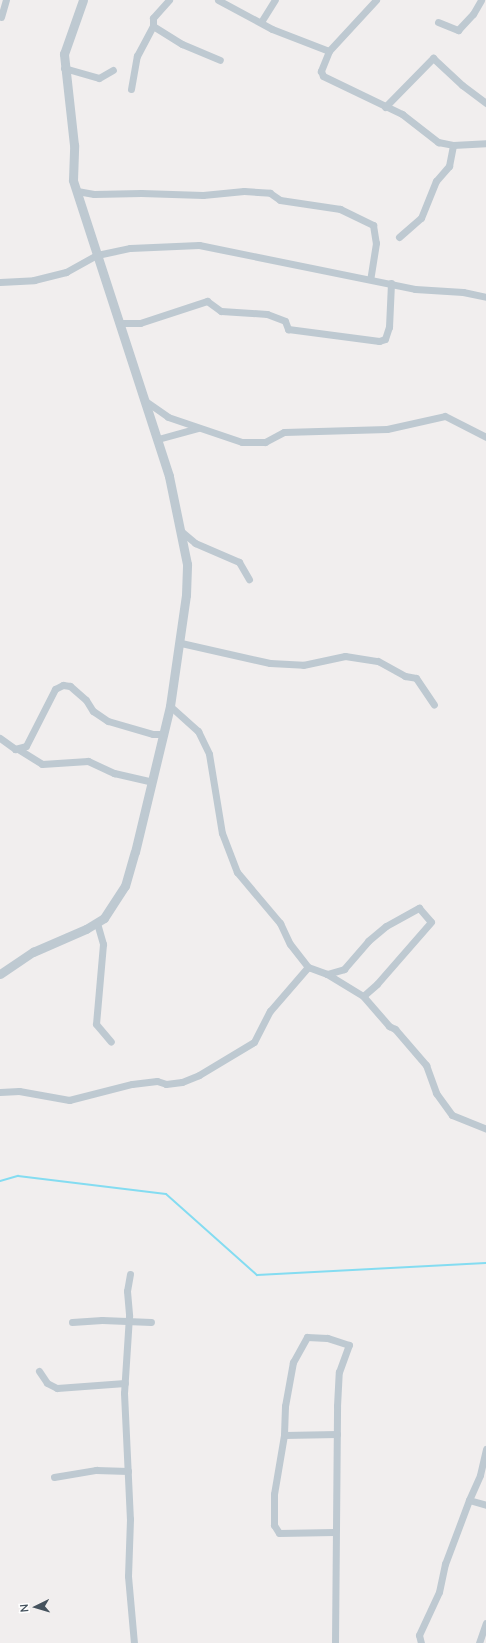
<!DOCTYPE html>
<html>
<head>
<meta charset="utf-8">
<style>
  body { margin:0 }
  #map { position:relative; width:486px; height:1643px; overflow:hidden; background:#f1eeee; font-family:Lato,sans-serif }
  div>[style] { position:absolute }
  .stream>* { height:2px; margin:-1px; padding:0 1px; transform-origin:1px; border-radius:1px; background:#84dcf1 }
  .minor>* { height:7px; margin:-3.5px; padding:0 3.5px; transform-origin:3.5px; border-radius:3.5px; background:#bec9d1 }
  .tertiary>* { height:9px; margin:-4.5px; padding:0 4.5px; transform-origin:4.5px; border-radius:4.5px; background:#bec9d1 }
  span { translate:-50% -50%; white-space:nowrap; text-align:center; line-height:1.15; -webkit-text-stroke:4px #fff; paint-order:stroke }
  .north { position:absolute; left:16px; top:1587px; width:40px; height:40px; -webkit-text-stroke:3px #fff; paint-order:stroke; rotate:265deg; font-size:11px; font-weight:700; line-height:16px; text-align:center; color:#45525d }
  .north::after { content:''; display:block; margin:auto; width:14px; height:18px; background:#45525d; clip-path:polygon(50% 0,100% 100%,50% 72%,0 100%) }
</style>
</head>
<body>
<div id="map">
  <div class="stream">
    <div style="left:0;top:1181px;width:19px;rotate:-16deg"></div>
    <div style="left:18px;top:1176px;width:149px;rotate:6.9deg"></div>
    <div style="left:166px;top:1194px;width:122px;rotate:41.7deg"></div>
    <div style="left:257px;top:1275px;width:229px;rotate:-3deg"></div>
  </div>
  <div class="minor">
    <div style="left:169px;top:0;width:24px;rotate:132deg"></div>
    <div style="left:153px;top:18px;width:8px;rotate:90deg"></div>
    <div style="left:153px;top:26px;width:34px;rotate:32deg"></div>
    <div style="left:182px;top:44px;width:41px;rotate:22.8deg"></div>
    <div style="left:218px;top:0;width:61px;rotate:28.2deg"></div>
    <div style="left:272px;top:29px;width:61px;rotate:21.1deg"></div>
    <div style="left:376px;top:0;width:69px;rotate:132.7deg"></div>
    <div style="left:329px;top:51px;width:22px;rotate:112deg"></div>
    <div style="left:321px;top:71px;width:5px;rotate:68deg"></div>
    <div style="left:323px;top:76px;width:88px;rotate:25.7deg"></div>
    <div style="left:402px;top:114px;width:46px;rotate:37.9deg"></div>
    <div style="left:438px;top:142px;width:15px;rotate:11deg"></div>
    <div style="left:453px;top:145px;width:33px;rotate:-3deg"></div>
    <div style="left:1px;top:17px;width:18px;rotate:-74deg"></div>
    <div style="left:261px;top:22px;width:26px;rotate:-58deg"></div>
    <div style="left:438px;top:22px;width:22px;rotate:22deg"></div>
    <div style="left:458px;top:30px;width:22px;rotate:-47deg"></div>
    <div style="left:473px;top:14px;width:16px;rotate:-60deg"></div>
    <div style="left:64px;top:68px;width:36px;rotate:16deg"></div>
    <div style="left:99px;top:78px;width:16px;rotate:-30deg"></div>
    <div style="left:131px;top:89px;width:34px;rotate:-80deg"></div>
    <div style="left:137px;top:56px;width:34px;rotate:-62deg"></div>
    <div style="left:385px;top:107px;width:69px;rotate:-45.6deg"></div>
    <div style="left:433px;top:58px;width:40px;rotate:43deg"></div>
    <div style="left:462px;top:85px;width:30px;rotate:37deg"></div>
    <div style="left:77px;top:191px;width:17px;rotate:10deg"></div>
    <div style="left:94px;top:194px;width:47px;rotate:-1.2deg"></div>
    <div style="left:141px;top:193px;width:62px;rotate:1.8deg"></div>
    <div style="left:203px;top:195px;width:41px;rotate:-5.6deg"></div>
    <div style="left:244px;top:191px;width:26px;rotate:4deg"></div>
    <div style="left:270px;top:193px;width:12px;rotate:35deg"></div>
    <div style="left:280px;top:200px;width:61px;rotate:8.5deg"></div>
    <div style="left:340px;top:209px;width:37px;rotate:26deg"></div>
    <div style="left:373px;top:225px;width:18px;rotate:81deg"></div>
    <div style="left:376px;top:243px;width:36px;rotate:99deg"></div>
    <div style="left:399px;top:237px;width:29px;rotate:-41deg"></div>
    <div style="left:421px;top:218px;width:40px;rotate:-68deg"></div>
    <div style="left:436px;top:181px;width:20px;rotate:-49deg"></div>
    <div style="left:449px;top:166px;width:21px;rotate:-79deg"></div>
    <div style="left:0;top:282px;width:34px;rotate:-3deg"></div>
    <div style="left:34px;top:280px;width:33px;rotate:-14deg"></div>
    <div style="left:66px;top:272px;width:35px;rotate:-29deg"></div>
    <div style="left:97px;top:255px;width:34px;rotate:-12deg"></div>
    <div style="left:130px;top:248px;width:69px;rotate:-2.5deg"></div>
    <div style="left:199px;top:245px;width:220px;rotate:11.5deg"></div>
    <div style="left:415px;top:289px;width:48px;rotate:3.6deg"></div>
    <div style="left:463px;top:292px;width:24px;rotate:12deg"></div>
    <div style="left:120px;top:323px;width:20px"></div>
    <div style="left:140px;top:323px;width:71px;rotate:-18.2deg"></div>
    <div style="left:207px;top:301px;width:17px;rotate:36deg"></div>
    <div style="left:221px;top:311px;width:46px;rotate:3.7deg"></div>
    <div style="left:267px;top:314px;width:19px;rotate:21deg"></div>
    <div style="left:285px;top:321px;width:9px;rotate:69deg"></div>
    <div style="left:288px;top:329px;width:92px;rotate:7.5deg"></div>
    <div style="left:379px;top:341px;width:6px;rotate:-18deg"></div>
    <div style="left:385px;top:339px;width:13px;rotate:-72deg"></div>
    <div style="left:389px;top:327px;width:44px;rotate:-87.4deg"></div>
    <div style="left:144px;top:400px;width:29px;rotate:35deg"></div>
    <div style="left:168px;top:417px;width:78px;rotate:18.7deg"></div>
    <div style="left:242px;top:442px;width:23px"></div>
    <div style="left:265px;top:442px;width:21px;rotate:-28deg"></div>
    <div style="left:284px;top:432px;width:103px;rotate:-1.7deg"></div>
    <div style="left:387px;top:429px;width:59px;rotate:-12.6deg"></div>
    <div style="left:445px;top:416px;width:46px;rotate:27.1deg"></div>
    <div style="left:158px;top:439px;width:41px;rotate:-15.4deg"></div>
    <div style="left:182px;top:532px;width:17px;rotate:40deg"></div>
    <div style="left:195px;top:543px;width:48px;rotate:23.4deg"></div>
    <div style="left:239px;top:562px;width:20px;rotate:60deg"></div>
    <div style="left:181px;top:643px;width:91px;rotate:12.7deg"></div>
    <div style="left:270px;top:663px;width:33px;rotate:3deg"></div>
    <div style="left:303px;top:665px;width:43px;rotate:-12.1deg"></div>
    <div style="left:345px;top:656px;width:33px;rotate:9deg"></div>
    <div style="left:378px;top:661px;width:31px;rotate:29deg"></div>
    <div style="left:405px;top:676px;width:11px;rotate:10deg"></div>
    <div style="left:416px;top:678px;width:32px;rotate:56deg"></div>
    <div style="left:170px;top:706px;width:38px;rotate:42deg"></div>
    <div style="left:198px;top:731px;width:25px;rotate:64deg"></div>
    <div style="left:209px;top:754px;width:80px;rotate:80.7deg"></div>
    <div style="left:222px;top:833px;width:42px;rotate:69deg"></div>
    <div style="left:237px;top:872px;width:67px;rotate:49.9deg"></div>
    <div style="left:280px;top:923px;width:23px;rotate:65deg"></div>
    <div style="left:290px;top:944px;width:29px;rotate:52deg"></div>
    <div style="left:308px;top:967px;width:20px;rotate:20deg"></div>
    <div style="left:327px;top:974px;width:42px;rotate:31.4deg"></div>
    <div style="left:363px;top:996px;width:40px;rotate:49deg"></div>
    <div style="left:389px;top:1026px;width:7px;rotate:27deg"></div>
    <div style="left:395px;top:1029px;width:48px;rotate:49.3deg"></div>
    <div style="left:426px;top:1065px;width:30px;rotate:70deg"></div>
    <div style="left:436px;top:1093px;width:27px;rotate:54deg"></div>
    <div style="left:452px;top:1115px;width:37px;rotate:22deg"></div>
    <div style="left:0;top:738px;width:19px;rotate:36deg"></div>
    <div style="left:15px;top:749px;width:11px;rotate:-15deg"></div>
    <div style="left:26px;top:746px;width:64px;rotate:-63deg"></div>
    <div style="left:55px;top:689px;width:9px;rotate:-27deg"></div>
    <div style="left:63px;top:685px;width:7px;rotate:8deg"></div>
    <div style="left:70px;top:686px;width:21px;rotate:41deg"></div>
    <div style="left:86px;top:700px;width:13px;rotate:58deg"></div>
    <div style="left:93px;top:711px;width:18px;rotate:34deg"></div>
    <div style="left:108px;top:721px;width:47px;rotate:16.1deg"></div>
    <div style="left:153px;top:734px;width:11px"></div>
    <div style="left:18px;top:749px;width:28px;rotate:32deg"></div>
    <div style="left:42px;top:764px;width:46px;rotate:-3.7deg"></div>
    <div style="left:88px;top:761px;width:29px;rotate:25deg"></div>
    <div style="left:114px;top:773px;width:39px;rotate:13deg"></div>
    <div style="left:97px;top:923px;width:22px;rotate:74deg"></div>
    <div style="left:103px;top:944px;width:80px;rotate:95deg"></div>
    <div style="left:96px;top:1024px;width:23px;rotate:50deg"></div>
    <div style="left:327px;top:974px;width:18px;rotate:-16deg"></div>
    <div style="left:344px;top:969px;width:37px;rotate:-49deg"></div>
    <div style="left:368px;top:941px;width:23px;rotate:-40deg"></div>
    <div style="left:386px;top:926px;width:38px;rotate:-29deg"></div>
    <div style="left:419px;top:908px;width:18px;rotate:49deg"></div>
    <div style="left:431px;top:922px;width:82px;rotate:131.1deg"></div>
    <div style="left:377px;top:984px;width:18px;rotate:139deg"></div>
    <div style="left:0;top:1092px;width:19px;rotate:-3deg"></div>
    <div style="left:19px;top:1091px;width:51px;rotate:10.2deg"></div>
    <div style="left:69px;top:1100px;width:65px;rotate:-14.3deg"></div>
    <div style="left:132px;top:1084px;width:25px;rotate:-7deg"></div>
    <div style="left:157px;top:1081px;width:9px;rotate:18deg"></div>
    <div style="left:166px;top:1084px;width:16px;rotate:-7deg"></div>
    <div style="left:182px;top:1082px;width:18px;rotate:-22deg"></div>
    <div style="left:199px;top:1075px;width:64px;rotate:-31deg"></div>
    <div style="left:254px;top:1042px;width:35px;rotate:-63deg"></div>
    <div style="left:270px;top:1011px;width:58px;rotate:-49.2deg"></div>
    <div style="left:130px;top:1274px;width:17px;rotate:100deg"></div>
    <div style="left:127px;top:1291px;width:25px;rotate:85deg"></div>
    <div style="left:129px;top:1316px;width:77px;rotate:93.7deg"></div>
    <div style="left:124px;top:1393px;width:126px;rotate:87.3deg"></div>
    <div style="left:130px;top:1519px;width:57px;rotate:92deg"></div>
    <div style="left:128px;top:1576px;width:67px;rotate:84.9deg"></div>
    <div style="left:72px;top:1322px;width:30px;rotate:-4deg"></div>
    <div style="left:102px;top:1320px;width:49px;rotate:2.3deg"></div>
    <div style="left:39px;top:1371px;width:14px;rotate:56deg"></div>
    <div style="left:47px;top:1383px;width:11px;rotate:27deg"></div>
    <div style="left:57px;top:1388px;width:68px;rotate:-4.2deg"></div>
    <div style="left:284px;top:1435px;width:60px;rotate:99.6deg"></div>
    <div style="left:274px;top:1494px;width:31px;rotate:90deg"></div>
    <div style="left:274px;top:1525px;width:9px;rotate:58deg"></div>
    <div style="left:279px;top:1533px;width:55px;rotate:-1deg"></div>
    <div style="left:54px;top:1477px;width:43px;rotate:-9.5deg"></div>
    <div style="left:96px;top:1470px;width:32px;rotate:2deg"></div>
    <div style="left:469px;top:1500px;width:27px;rotate:-66deg"></div>
    <div style="left:480px;top:1475px;width:27px;rotate:-77deg"></div>
    <div style="left:335px;top:1643px;width:237px;rotate:-89.5deg"></div>
    <div style="left:337px;top:1406px;width:34px;rotate:-87deg"></div>
    <div style="left:339px;top:1372px;width:29px;rotate:-70deg"></div>
    <div style="left:349px;top:1345px;width:23px;rotate:-162deg"></div>
    <div style="left:327px;top:1338px;width:20px;rotate:-177deg"></div>
    <div style="left:307px;top:1337px;width:29px;rotate:119deg"></div>
    <div style="left:293px;top:1362px;width:45px;rotate:100.3deg"></div>
    <div style="left:285px;top:1406px;width:29px;rotate:92deg"></div>
    <div style="left:284px;top:1435px;width:53px;rotate:-1.1deg"></div>
    <div style="left:421px;top:1643px;width:8px;rotate:-104deg"></div>
    <div style="left:419px;top:1635px;width:47px;rotate:-65.1deg"></div>
    <div style="left:439px;top:1592px;width:29px;rotate:-78deg"></div>
    <div style="left:445px;top:1564px;width:68px;rotate:-69.4deg"></div>
    <div style="left:469px;top:1500px;width:18px;rotate:16deg"></div>
    <div style="left:479px;top:1643px;width:21px;rotate:-71deg"></div>
  </div>
  <div class="tertiary">
    <div style="left:0;top:974px;width:40px;rotate:-34deg"></div>
    <div style="left:33px;top:952px;width:58px;rotate:-23.5deg"></div>
    <div style="left:86px;top:929px;width:21px;rotate:-31deg"></div>
    <div style="left:104px;top:918px;width:38px;rotate:-57deg"></div>
    <div style="left:125px;top:886px;width:35px;rotate:-74deg"></div>
    <div style="left:135px;top:852px;width:150px;rotate:-76.5deg"></div>
    <div style="left:170px;top:706px;width:112px;rotate:-81.8deg"></div>
    <div style="left:186px;top:595px;width:31px;rotate:-88deg"></div>
    <div style="left:187px;top:564px;width:90px;rotate:-101.6deg"></div>
    <div style="left:169px;top:476px;width:311px;rotate:-108deg"></div>
    <div style="left:73px;top:180px;width:35px;rotate:-88deg"></div>
    <div style="left:74px;top:145px;width:92px;rotate:-96.3deg"></div>
    <div style="left:64px;top:54px;width:57px;rotate:-70.6deg"></div>
  </div>
  <div class="north">N</div>
</div>
</body>
</html>
